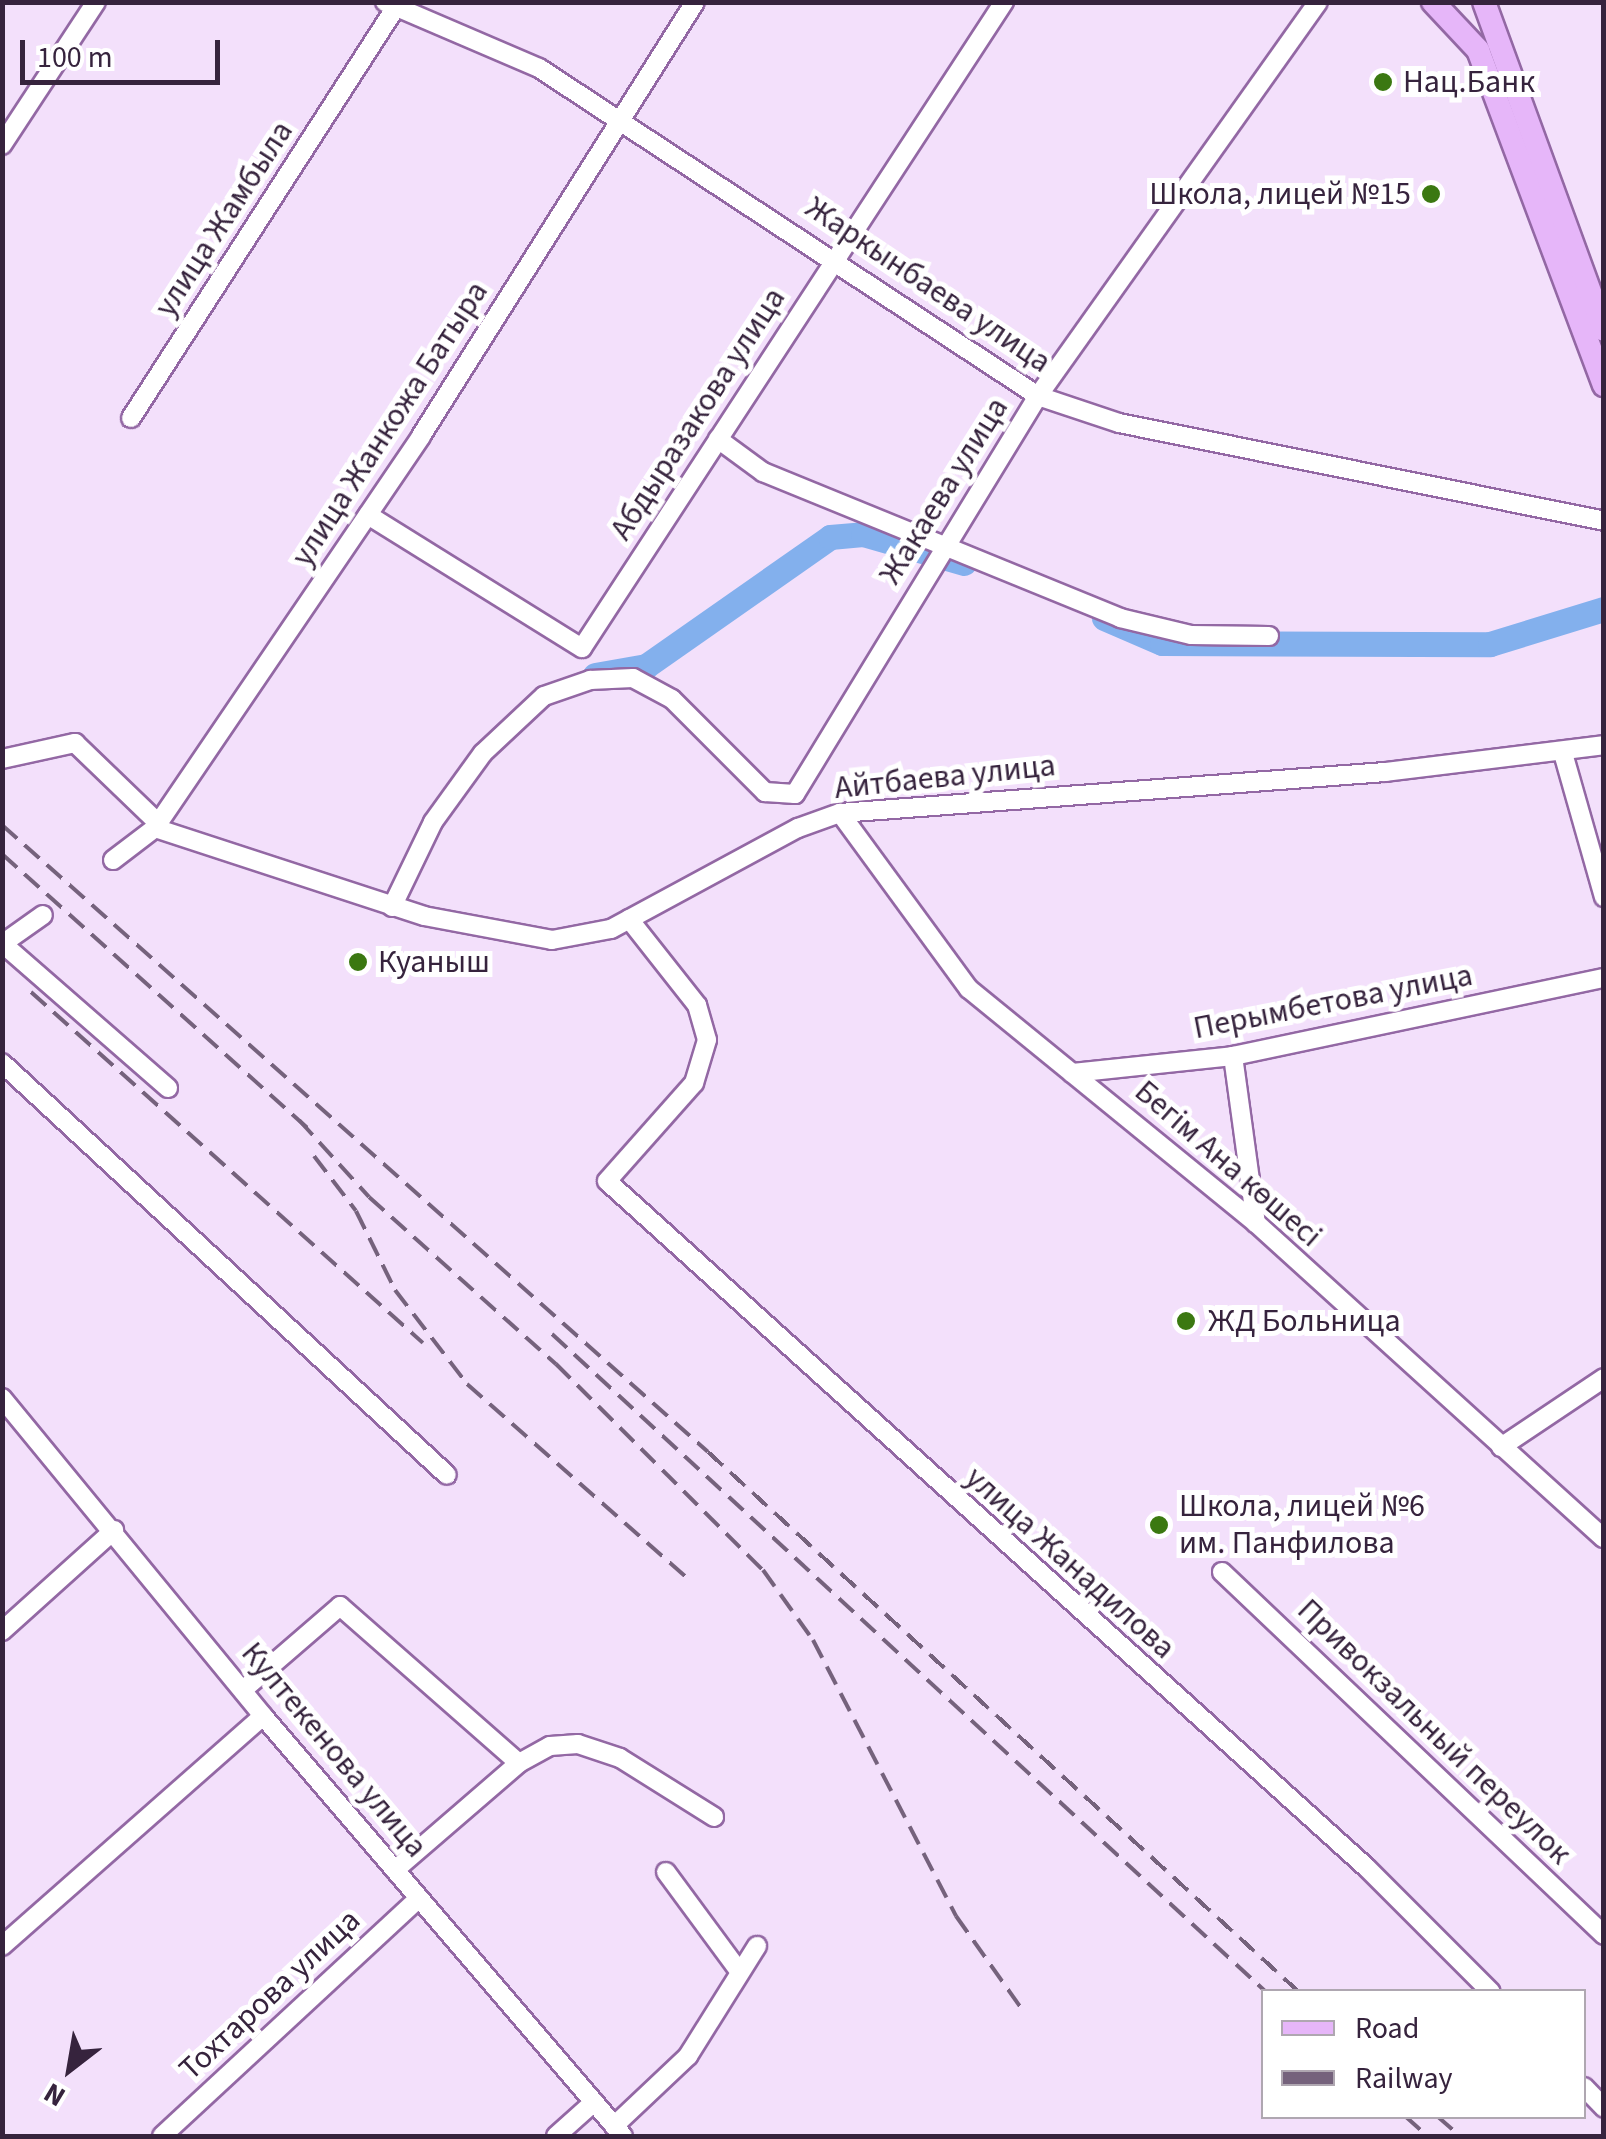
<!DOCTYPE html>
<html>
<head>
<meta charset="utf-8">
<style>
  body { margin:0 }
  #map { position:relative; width:1606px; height:2139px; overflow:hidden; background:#f3e0fb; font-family:"Source Sans 3",sans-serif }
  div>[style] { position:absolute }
  .river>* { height:25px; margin:-12.5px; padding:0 12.5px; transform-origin:12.5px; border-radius:12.5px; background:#83b0ed }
  .roads { filter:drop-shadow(2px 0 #9368a4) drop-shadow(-2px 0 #9368a4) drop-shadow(0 2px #9368a4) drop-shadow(0 -2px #9368a4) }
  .minor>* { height:18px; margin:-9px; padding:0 9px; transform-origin:9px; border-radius:9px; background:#fff }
  .major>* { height:22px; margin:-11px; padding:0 11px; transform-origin:11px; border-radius:11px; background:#e6b6f9 }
  .rail>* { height:4px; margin-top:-2px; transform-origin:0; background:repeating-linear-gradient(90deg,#75627c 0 20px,transparent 0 30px) }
  .dots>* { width:28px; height:28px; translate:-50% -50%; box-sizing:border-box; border:5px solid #fff; border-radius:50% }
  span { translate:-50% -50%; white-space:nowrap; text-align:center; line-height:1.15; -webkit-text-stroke:10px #fff; paint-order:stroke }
  .poi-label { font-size:32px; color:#36233d }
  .left { translate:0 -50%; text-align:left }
  .right { translate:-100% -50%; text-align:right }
  .street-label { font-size:32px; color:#36233d }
  .frame { position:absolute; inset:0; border:5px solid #36233d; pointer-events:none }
  .legend { position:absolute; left:1261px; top:1989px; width:325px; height:130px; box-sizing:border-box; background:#fff; border:2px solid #afa7b1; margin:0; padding:12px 18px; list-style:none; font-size:30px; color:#36233d }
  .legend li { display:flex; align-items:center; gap:20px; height:50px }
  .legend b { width:50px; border:2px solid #afa7b1 }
  .north { position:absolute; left:20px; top:2019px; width:100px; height:100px; -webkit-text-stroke:8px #fff; paint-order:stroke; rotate:211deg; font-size:28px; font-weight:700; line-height:40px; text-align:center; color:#36233d }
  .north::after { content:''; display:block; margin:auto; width:35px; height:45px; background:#36233d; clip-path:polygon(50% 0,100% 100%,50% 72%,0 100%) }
  .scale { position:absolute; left:20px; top:40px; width:200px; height:45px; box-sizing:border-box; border:5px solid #36233d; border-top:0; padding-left:12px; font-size:30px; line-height:35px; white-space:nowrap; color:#36233d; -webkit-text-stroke:8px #fff; paint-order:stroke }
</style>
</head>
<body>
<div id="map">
  <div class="river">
    <div style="left:1104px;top:618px;width:63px;rotate:23.3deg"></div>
    <div style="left:1162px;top:643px;width:328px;rotate:0.2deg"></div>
    <div style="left:1490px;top:644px;width:119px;rotate:-17.1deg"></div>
    <div style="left:595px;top:675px;width:52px;rotate:-10deg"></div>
    <div style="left:646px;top:666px;width:225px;rotate:-35deg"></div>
    <div style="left:830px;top:537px;width:33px;rotate:-5deg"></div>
    <div style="left:863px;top:534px;width:105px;rotate:16deg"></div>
  </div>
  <div class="roads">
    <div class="minor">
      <div style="left:385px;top:2px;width:168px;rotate:23.2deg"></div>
      <div style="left:539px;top:68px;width:597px;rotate:33.32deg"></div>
      <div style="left:1038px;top:396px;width:85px;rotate:18.4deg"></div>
      <div style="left:1119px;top:423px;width:495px;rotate:11.4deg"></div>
      <div style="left:2px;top:145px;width:171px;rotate:-56.7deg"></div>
      <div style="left:131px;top:418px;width:495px;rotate:-57.2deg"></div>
      <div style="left:718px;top:439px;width:56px;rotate:36.3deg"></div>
      <div style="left:763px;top:472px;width:386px;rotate:22.2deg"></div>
      <div style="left:1120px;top:618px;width:73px;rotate:13.5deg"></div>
      <div style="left:1191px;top:635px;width:78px;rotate:0.7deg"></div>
      <div style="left:368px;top:515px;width:252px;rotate:31.9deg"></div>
      <div style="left:582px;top:648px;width:772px;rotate:-56.85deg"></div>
      <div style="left:1563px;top:753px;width:150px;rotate:74.1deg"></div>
      <div style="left:2px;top:759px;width:75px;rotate:-12.4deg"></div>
      <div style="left:75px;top:743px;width:115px;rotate:43.9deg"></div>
      <div style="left:795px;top:794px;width:466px;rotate:-58.6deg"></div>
      <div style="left:1038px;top:396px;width:483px;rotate:-54.6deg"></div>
      <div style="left:840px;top:813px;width:218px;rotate:53.8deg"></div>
      <div style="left:969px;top:989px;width:370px;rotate:39.2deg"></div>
      <div style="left:1256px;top:1223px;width:469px;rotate:42.2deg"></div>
      <div style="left:155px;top:828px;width:283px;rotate:18.1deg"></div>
      <div style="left:424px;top:916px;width:130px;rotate:10.6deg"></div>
      <div style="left:552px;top:940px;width:60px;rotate:-10.6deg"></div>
      <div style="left:611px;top:929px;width:213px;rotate:-28.4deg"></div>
      <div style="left:798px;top:828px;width:45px;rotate:-19.7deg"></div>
      <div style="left:840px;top:813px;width:547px;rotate:-4.3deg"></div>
      <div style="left:1385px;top:772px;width:221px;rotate:-7deg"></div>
      <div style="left:113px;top:860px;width:53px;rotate:-37.3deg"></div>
      <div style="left:155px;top:828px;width:474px;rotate:-55.8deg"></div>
      <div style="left:421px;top:436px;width:513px;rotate:-57.73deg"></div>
      <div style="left:392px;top:907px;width:94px;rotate:-64.2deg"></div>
      <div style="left:433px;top:822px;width:85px;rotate:-54.1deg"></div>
      <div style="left:483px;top:753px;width:83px;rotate:-43.1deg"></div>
      <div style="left:544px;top:696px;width:49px;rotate:-19.2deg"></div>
      <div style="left:590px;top:680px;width:43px;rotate:-2.7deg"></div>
      <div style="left:633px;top:678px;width:44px;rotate:28.3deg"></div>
      <div style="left:672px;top:699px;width:132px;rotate:45deg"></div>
      <div style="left:765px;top:792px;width:30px;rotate:4deg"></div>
      <div style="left:629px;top:919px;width:110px;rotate:51.7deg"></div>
      <div style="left:697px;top:1005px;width:36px;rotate:74deg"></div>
      <div style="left:707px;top:1040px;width:45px;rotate:106.8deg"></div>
      <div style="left:694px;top:1083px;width:131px;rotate:131.6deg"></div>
      <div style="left:607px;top:1181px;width:1024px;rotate:42.11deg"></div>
      <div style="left:1367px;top:1868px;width:175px;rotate:45deg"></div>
      <div style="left:2px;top:944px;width:50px;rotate:-35.3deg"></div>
      <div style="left:3px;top:944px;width:219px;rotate:41.1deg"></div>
      <div style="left:1233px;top:1056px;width:169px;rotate:82.2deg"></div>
      <div style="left:2px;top:1063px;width:606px;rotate:42.79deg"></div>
      <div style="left:1072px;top:1073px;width:162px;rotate:-6deg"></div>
      <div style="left:1233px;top:1056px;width:379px;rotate:-11.9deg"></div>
      <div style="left:2px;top:1398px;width:411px;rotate:50.6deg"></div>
      <div style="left:263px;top:1716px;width:553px;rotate:49.4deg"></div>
      <div style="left:1501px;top:1447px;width:124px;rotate:-33.8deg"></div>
      <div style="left:1222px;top:1572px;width:527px;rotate:43.54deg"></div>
      <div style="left:2px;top:1631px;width:151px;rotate:-42deg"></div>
      <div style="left:244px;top:1689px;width:127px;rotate:-40.8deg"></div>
      <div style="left:340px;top:1606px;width:238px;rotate:41.3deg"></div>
      <div style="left:395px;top:1870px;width:164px;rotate:-40.8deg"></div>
      <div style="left:519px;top:1763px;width:35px;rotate:-29deg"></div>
      <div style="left:550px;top:1746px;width:28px;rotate:-4deg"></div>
      <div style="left:578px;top:1744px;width:44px;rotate:18.4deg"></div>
      <div style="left:620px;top:1758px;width:111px;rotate:32.1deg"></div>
      <div style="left:666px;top:1872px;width:123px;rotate:53.6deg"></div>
      <div style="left:2px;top:1946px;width:348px;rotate:-41.4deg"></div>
      <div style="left:1584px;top:2087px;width:29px;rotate:46deg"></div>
      <div style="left:614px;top:2126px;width:102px;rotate:-43.4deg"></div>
      <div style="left:688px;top:2056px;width:130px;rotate:-57.9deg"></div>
      <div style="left:162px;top:2136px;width:350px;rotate:-42.8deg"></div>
      <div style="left:556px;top:2136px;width:51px;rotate:-41.8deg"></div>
    </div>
    <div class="major">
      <div style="left:1433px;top:2px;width:66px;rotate:46.8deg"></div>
      <div style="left:1478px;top:50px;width:358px;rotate:69.4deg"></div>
      <div style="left:1484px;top:2px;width:349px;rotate:69.9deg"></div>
    </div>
  </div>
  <div class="rail">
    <div style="left:2px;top:825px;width:944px;rotate:41.61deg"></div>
    <div style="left:708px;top:1452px;width:801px;rotate:42.42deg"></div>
    <div style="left:2px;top:854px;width:410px;rotate:41.9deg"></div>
    <div style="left:31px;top:992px;width:526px;rotate:41.84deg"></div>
    <div style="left:299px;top:1120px;width:104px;rotate:47.7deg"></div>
    <div style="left:369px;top:1197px;width:251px;rotate:41.8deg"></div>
    <div style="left:556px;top:1364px;width:292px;rotate:44.9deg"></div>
    <div style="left:763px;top:1570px;width:86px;rotate:54.5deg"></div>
    <div style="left:813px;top:1640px;width:311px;rotate:62.6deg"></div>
    <div style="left:956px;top:1916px;width:118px;rotate:54.7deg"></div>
    <div style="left:314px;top:1156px;width:69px;rotate:52.6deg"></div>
    <div style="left:356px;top:1211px;width:88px;rotate:63.7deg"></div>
    <div style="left:395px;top:1290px;width:118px;rotate:52.5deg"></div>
    <div style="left:467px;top:1384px;width:295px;rotate:41.4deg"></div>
    <div style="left:552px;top:1334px;width:971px;rotate:42.66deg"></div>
    <div style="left:1405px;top:2116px;width:30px;rotate:42deg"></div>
    <div style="left:1437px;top:2116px;width:30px;rotate:41deg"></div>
  </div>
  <div class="dots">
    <div style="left:1383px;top:82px;background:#3b7811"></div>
    <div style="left:1431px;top:194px;background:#3b7811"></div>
    <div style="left:358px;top:962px;background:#3b7811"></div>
    <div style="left:1186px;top:1321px;background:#3b7811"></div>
    <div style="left:1159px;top:1525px;background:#3b7811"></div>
  </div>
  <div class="poi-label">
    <span class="left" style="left:1403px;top:82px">Нац.Банк</span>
    <span class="right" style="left:1411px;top:194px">Школа, лицей №15</span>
    <span class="left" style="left:378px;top:962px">Куаныш</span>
    <span class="left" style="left:1208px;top:1321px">ЖД Больница</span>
    <span class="left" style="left:1179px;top:1525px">Школа, лицей №6<br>им. Панфилова</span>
  </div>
  <div class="street-label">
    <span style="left:224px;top:219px;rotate:-57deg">улица Жамбыла</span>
    <span style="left:928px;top:285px;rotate:34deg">Жаркынбаева улица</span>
    <span style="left:698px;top:414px;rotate:-57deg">Абдыразакова улица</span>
    <span style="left:390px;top:424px;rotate:-57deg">улица Жанкожа Батыра</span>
    <span style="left:944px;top:491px;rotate:-58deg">Жакаева улица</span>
    <span style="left:945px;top:777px;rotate:-6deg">Айтбаева улица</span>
    <span style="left:1333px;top:1002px;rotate:-11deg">Перымбетова улица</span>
    <span style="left:1228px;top:1164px;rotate:41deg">Бегім Ана көшесі</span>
    <span style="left:1070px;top:1563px;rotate:42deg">улица Жанадилова</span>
    <span style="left:1434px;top:1732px;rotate:44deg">Привокзальный переулок</span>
    <span style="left:334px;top:1750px;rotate:50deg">Култекенова улица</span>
    <span style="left:270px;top:1995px;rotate:-43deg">Тохтарова улица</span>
  </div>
  <div class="frame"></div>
  <ul class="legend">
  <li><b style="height:12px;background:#e6b6f9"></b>Road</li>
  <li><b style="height:12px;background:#75627c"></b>Railway</li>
  </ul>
  <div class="north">N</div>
  <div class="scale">100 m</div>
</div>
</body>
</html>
